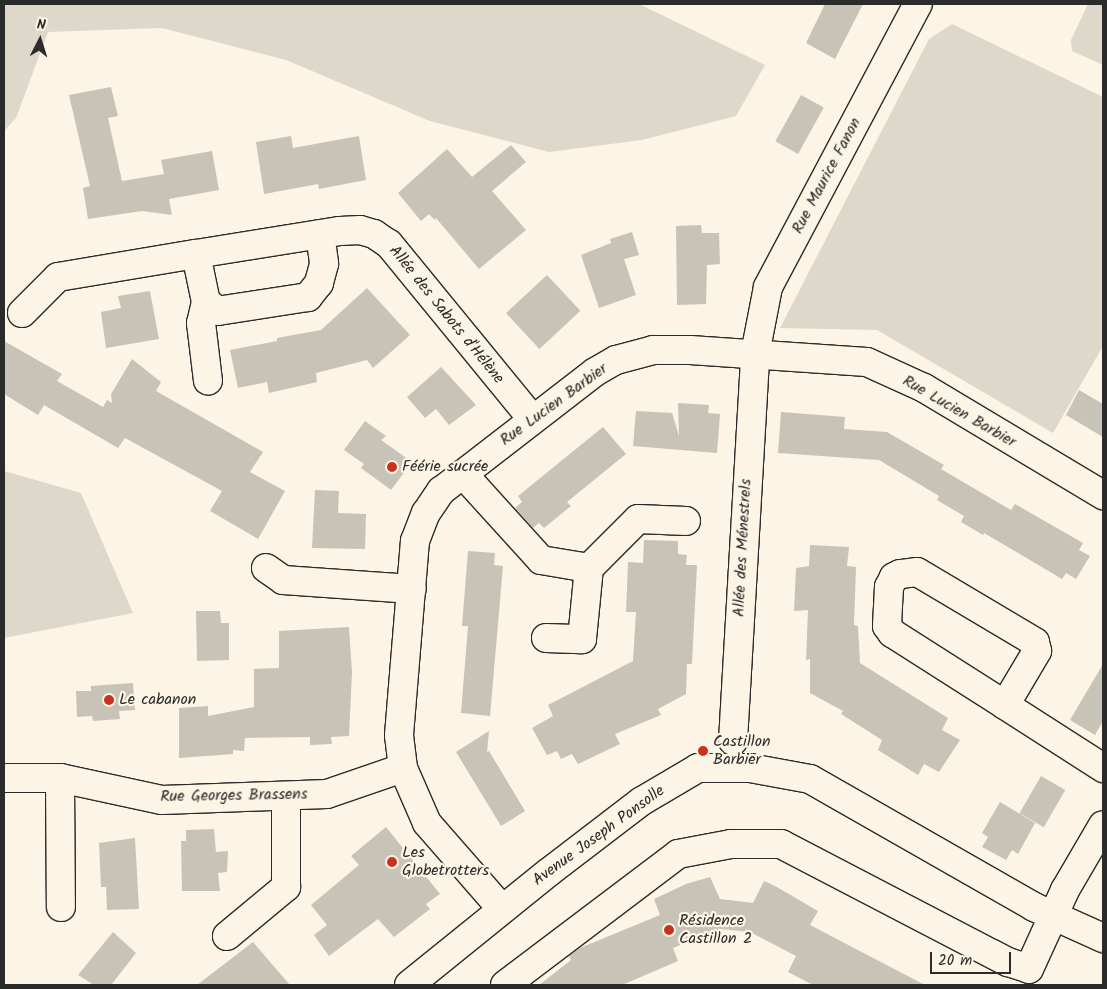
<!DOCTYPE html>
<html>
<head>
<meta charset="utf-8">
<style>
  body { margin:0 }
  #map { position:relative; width:1107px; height:989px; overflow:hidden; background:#fcf5e5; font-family:Kalam,sans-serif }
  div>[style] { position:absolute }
  .green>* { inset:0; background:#ded8ca }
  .building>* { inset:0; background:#c8c3b7; transform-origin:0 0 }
  .roads { filter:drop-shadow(1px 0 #2b2b2b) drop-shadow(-1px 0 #2b2b2b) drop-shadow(0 1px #2b2b2b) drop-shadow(0 -1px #2b2b2b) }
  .minor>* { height:28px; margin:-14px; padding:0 14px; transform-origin:14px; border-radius:14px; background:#fcf5e5 }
  .dots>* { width:14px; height:14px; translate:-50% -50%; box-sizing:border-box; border:2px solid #fcf5e5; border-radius:50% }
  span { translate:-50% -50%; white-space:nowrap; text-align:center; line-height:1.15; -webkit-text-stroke:4.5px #fcf5e5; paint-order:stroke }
  .street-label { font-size:16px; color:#2b2b2b }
  .poi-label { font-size:16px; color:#2b2b2b }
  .left { translate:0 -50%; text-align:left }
  .frame { position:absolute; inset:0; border:5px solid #2b2b2b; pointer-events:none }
  .north { position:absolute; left:15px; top:15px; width:50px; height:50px; -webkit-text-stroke:4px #fcf5e5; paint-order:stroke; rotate:5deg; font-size:14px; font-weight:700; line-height:20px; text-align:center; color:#2b2b2b }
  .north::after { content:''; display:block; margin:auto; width:18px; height:22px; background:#2b2b2b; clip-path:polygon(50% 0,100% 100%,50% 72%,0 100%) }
  .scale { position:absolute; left:930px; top:952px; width:81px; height:22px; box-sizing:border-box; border:2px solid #2b2b2b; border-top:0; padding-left:6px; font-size:15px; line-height:18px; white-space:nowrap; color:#2b2b2b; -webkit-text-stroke:4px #fcf5e5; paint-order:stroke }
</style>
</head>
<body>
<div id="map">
  <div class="green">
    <div style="clip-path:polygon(4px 4px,639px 4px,765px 65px,736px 116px,642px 140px,549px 152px,430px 121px,286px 60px,162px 28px,48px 32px,16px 118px,4px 131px)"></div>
    <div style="clip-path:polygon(1088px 4px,1103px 4px,1103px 65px,1072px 51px,1071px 40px)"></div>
    <div style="clip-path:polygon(952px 24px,1103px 97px,1103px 346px,1053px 433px,877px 330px,780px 328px,929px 39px)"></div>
    <div style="clip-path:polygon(4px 471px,81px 493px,133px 613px,4px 638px)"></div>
  </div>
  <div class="building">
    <div style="clip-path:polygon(825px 4px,863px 4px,835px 59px,806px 43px)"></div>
    <div style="clip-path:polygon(111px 87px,118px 116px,108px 118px,122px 181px,164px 174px,161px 160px,212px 151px,219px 190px,169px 199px,172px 215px,142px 211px,88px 219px,83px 188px,90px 186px,69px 95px)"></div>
    <div style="left:801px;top:95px;width:26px;height:53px;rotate:29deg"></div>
    <div style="clip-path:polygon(291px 136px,293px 148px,359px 136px,366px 180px,319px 189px,318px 184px,264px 194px,256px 142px)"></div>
    <div style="clip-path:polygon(511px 145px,526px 162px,492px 191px,526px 230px,479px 269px,436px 218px,435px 220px,429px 214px,421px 221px,398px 193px,447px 149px,472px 177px)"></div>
    <div style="clip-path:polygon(701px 225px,702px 233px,719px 233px,720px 264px,707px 265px,706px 304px,677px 305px,676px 226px)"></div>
    <div style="clip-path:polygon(632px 232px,639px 255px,624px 259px,636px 295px,599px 308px,581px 255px,611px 243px,610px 239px)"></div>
    <div style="left:547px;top:275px;width:49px;height:56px;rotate:47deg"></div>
    <div style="clip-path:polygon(367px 288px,410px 335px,373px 368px,367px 360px,316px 373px,317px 382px,269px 393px,267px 382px,238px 388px,230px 350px,277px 341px,277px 338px,321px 330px)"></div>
    <div style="clip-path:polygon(150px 291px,159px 339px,106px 348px,101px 312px,121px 308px,118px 296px)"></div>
    <div style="clip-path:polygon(4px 341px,62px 374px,57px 381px,103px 407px,107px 400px,112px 403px,111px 394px,132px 359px,161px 382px,156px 391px,263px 452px,250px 472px,285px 491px,258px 539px,210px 511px,222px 491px,125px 438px,118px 448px,44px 405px,38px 415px,4px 394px)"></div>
    <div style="clip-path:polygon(441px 367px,476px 405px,449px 425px,436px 409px,425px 418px,407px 397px)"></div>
    <div style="clip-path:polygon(1079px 390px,1103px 404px,1103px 437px,1066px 415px)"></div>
    <div style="clip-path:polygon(678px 403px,709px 405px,708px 413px,720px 414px,717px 453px,633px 446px,636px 411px,672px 413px,679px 436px)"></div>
    <div style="clip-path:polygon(781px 412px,845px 417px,844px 429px,887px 432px,944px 465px,941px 469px,1011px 510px,1015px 504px,1083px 543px,1079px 550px,1090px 556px,1076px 579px,1066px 573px,1062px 579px,984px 533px,983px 535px,961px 522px,964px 516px,937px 500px,939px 496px,879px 460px,778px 453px)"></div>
    <div style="clip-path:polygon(365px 421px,386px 436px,381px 440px,412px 462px,391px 490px,361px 468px,364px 464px,344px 450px)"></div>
    <div style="clip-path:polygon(603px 427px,626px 454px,567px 502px,571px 506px,544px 528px,539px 523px,533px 528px,515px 508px,522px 502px,518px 496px)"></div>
    <div style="clip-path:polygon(315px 490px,339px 491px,338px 513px,366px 514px,365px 549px,312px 548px)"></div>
    <div style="clip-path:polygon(644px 540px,678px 541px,678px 554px,687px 555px,686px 565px,697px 565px,692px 664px,687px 664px,686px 694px,658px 709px,661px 715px,615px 734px,620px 744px,578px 764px,572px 754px,561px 759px,557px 751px,547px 755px,532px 728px,553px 716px,548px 705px,633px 661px,636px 612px,626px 612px,628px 562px,643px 563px)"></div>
    <div style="clip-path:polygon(810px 545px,849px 547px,847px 566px,856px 567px,854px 625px,858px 626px,860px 663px,948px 718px,942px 730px,960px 740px,939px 772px,924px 764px,918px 775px,878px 750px,882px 740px,841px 714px,843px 711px,810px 693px,810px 659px,806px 660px,808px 610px,794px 611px,796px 568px,809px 566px)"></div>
    <div style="clip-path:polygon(468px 551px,495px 553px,494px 565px,503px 566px,490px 716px,461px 713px,468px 626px,462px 626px)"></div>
    <div style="clip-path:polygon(196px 611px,220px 611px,221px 623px,229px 623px,229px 660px,197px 661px)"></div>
    <div style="clip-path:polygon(349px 627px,352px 672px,349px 736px,331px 737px,332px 744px,310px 745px,310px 737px,245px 738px,244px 751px,233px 750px,233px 754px,179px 758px,179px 708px,208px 706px,208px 716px,254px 707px,254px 669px,279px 668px,279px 631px)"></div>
    <div style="clip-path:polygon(1103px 664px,1103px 721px,1095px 735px,1070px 720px)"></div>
    <div style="clip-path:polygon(133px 683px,135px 710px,119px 711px,120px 719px,93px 721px,92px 716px,77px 717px,76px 691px,91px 691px,91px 686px)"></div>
    <div style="clip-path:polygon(489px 731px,487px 752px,489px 751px,525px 811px,501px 826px,456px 752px)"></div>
    <div style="left:1041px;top:776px;width:28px;height:43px;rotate:30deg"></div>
    <div style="clip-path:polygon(1000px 802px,1035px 823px,1018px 854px,1012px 850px,1006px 860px,982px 847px,988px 837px,982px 833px)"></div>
    <div style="clip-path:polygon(386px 827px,440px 894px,426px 904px,430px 909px,394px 937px,378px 919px,329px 956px,314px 935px,327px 925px,311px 905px,359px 865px,351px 856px)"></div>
    <div style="clip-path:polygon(214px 829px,216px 852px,228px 851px,227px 872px,218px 873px,220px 891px,182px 891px,181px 841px,186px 841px,186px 830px)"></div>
    <div style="clip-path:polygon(135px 838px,139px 909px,107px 910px,106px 887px,101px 887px,99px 843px)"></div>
    <div style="clip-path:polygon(710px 877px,720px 899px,753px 903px,764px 881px,775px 886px,818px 911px,810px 925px,925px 985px,813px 985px,788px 972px,796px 956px,750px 932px,720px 929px,673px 948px,678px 961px,622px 985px,539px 985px,571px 960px,569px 956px,580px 948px,660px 915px,654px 899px,686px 884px)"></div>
    <div style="clip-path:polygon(113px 932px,136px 953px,111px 985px,94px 985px,78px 975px)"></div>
    <div style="clip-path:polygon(253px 942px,290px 985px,197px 985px)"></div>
  </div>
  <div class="roads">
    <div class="minor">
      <div style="left:320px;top:234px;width:30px;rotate:82deg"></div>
      <div style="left:324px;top:264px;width:20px;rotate:105deg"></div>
      <div style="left:319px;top:283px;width:18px;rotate:128deg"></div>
      <div style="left:308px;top:297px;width:91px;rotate:171.2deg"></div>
      <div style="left:218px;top:311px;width:15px;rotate:-143deg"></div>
      <div style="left:206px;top:302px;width:49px;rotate:-101.8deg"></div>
      <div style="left:196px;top:254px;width:146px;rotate:-9.1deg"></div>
      <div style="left:340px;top:231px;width:20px;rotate:-3deg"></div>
      <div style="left:360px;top:230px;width:15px;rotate:16deg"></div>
      <div style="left:374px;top:234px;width:18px;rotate:34deg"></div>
      <div style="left:389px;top:244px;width:226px;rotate:50.7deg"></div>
      <div style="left:206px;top:302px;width:22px;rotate:103deg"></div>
      <div style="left:201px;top:323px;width:58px;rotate:83.1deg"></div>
      <div style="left:22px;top:313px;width:51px;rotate:-45deg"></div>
      <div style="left:58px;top:277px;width:140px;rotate:-9.5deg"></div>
      <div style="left:463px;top:474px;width:116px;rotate:47.8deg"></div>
      <div style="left:541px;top:560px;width:49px;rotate:9.5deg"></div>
      <div style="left:266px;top:568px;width:21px;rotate:35deg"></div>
      <div style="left:283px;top:580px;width:129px;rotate:4deg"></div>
      <div style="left:546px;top:638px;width:36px;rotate:2deg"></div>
      <div style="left:582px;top:639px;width:71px;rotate:-84.4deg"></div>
      <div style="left:589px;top:568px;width:69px;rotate:-45deg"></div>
      <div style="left:638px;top:519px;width:48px;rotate:2.4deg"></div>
      <div style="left:1005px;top:705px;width:63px;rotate:-59.3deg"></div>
      <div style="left:1037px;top:651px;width:9px;rotate:-103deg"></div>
      <div style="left:1035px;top:642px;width:137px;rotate:-149.3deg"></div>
      <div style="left:917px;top:572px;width:17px;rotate:173deg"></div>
      <div style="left:900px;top:574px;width:7px;rotate:153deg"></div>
      <div style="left:894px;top:577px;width:11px;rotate:117deg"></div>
      <div style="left:889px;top:587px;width:39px;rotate:93deg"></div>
      <div style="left:887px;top:626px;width:9px;rotate:54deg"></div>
      <div style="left:892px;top:633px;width:134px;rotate:32.5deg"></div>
      <div style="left:1005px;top:705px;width:117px;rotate:32.7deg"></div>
      <div style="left:733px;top:741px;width:388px;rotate:-86.7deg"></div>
      <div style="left:755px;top:354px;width:68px;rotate:-79deg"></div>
      <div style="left:768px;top:287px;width:320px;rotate:-62.1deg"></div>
      <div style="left:4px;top:778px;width:56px"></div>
      <div style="left:60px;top:778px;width:104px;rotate:12.2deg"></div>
      <div style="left:162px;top:800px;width:165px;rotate:-2.1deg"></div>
      <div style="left:327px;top:794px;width:80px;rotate:-18.9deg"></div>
      <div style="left:60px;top:778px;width:129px;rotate:89.6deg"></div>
      <div style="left:502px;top:909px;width:114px;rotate:-131.1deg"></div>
      <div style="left:427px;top:823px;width:60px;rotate:-113.6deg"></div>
      <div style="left:403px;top:768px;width:33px;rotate:-97deg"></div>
      <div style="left:399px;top:735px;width:195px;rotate:-85.3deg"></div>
      <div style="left:415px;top:541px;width:30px;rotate:-69deg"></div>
      <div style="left:426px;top:513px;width:27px;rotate:-56deg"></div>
      <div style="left:441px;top:491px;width:195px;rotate:-37.7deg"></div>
      <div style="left:595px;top:372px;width:24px;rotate:-30deg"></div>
      <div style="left:616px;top:360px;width:38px;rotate:-15deg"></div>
      <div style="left:653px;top:350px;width:37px"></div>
      <div style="left:690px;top:350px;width:177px;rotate:3.9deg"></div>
      <div style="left:867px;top:362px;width:63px;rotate:24.5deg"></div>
      <div style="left:924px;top:388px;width:209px;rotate:30.9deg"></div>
      <div style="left:227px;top:936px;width:77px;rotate:-39.7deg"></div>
      <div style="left:286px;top:887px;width:90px;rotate:-90deg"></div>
      <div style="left:1029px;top:969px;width:87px;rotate:-65.5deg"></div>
      <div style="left:1065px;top:890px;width:75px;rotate:-59.7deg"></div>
      <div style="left:409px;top:985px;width:180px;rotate:-38.9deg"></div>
      <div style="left:549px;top:872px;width:117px;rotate:-37.4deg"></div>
      <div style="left:642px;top:801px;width:65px;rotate:-30.5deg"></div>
      <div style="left:698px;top:768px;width:52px"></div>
      <div style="left:750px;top:768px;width:61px;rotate:10.4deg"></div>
      <div style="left:810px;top:779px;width:258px;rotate:29.7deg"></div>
      <div style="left:1034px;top:907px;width:76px;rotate:24.2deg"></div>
      <div style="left:505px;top:985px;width:217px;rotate:-37.1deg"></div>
      <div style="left:678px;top:854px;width:54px;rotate:-10.7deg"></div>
      <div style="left:731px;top:844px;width:50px"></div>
      <div style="left:781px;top:844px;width:256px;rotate:27.5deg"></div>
      <div style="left:1008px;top:962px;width:22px;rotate:18deg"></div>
    </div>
  </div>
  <div class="dots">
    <div style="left:392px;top:467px;background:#c8321e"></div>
    <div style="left:109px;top:700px;background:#c8321e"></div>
    <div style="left:703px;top:751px;background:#c8321e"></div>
    <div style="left:392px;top:862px;background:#c8321e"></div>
    <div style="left:669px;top:930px;background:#c8321e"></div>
  </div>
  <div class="street-label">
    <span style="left:827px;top:176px;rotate:-62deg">Rue Maurice Fanon</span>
    <span style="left:446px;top:315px;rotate:51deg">Allée des Sabots d'Hélène</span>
    <span style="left:554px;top:405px;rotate:-36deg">Rue Lucien Barbier</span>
    <span style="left:959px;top:412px;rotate:30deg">Rue Lucien Barbier</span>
    <span style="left:743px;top:548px;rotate:-87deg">Allée des Ménestrels</span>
    <span style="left:234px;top:796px;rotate:-1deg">Rue Georges Brassens</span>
    <span style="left:599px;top:836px;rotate:-36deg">Avenue Joseph Ponsolle</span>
  </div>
  <div class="poi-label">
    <span class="left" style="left:402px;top:467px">Féérie sucrée</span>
    <span class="left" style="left:119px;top:700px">Le cabanon</span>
    <span class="left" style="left:713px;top:751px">Castillon<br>Barbier</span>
    <span class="left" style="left:402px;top:862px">Les<br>Globetrotters</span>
    <span class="left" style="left:679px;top:930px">Résidence<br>Castillon 2</span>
  </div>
  <div class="frame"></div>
  <div class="north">N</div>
  <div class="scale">20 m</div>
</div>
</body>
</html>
